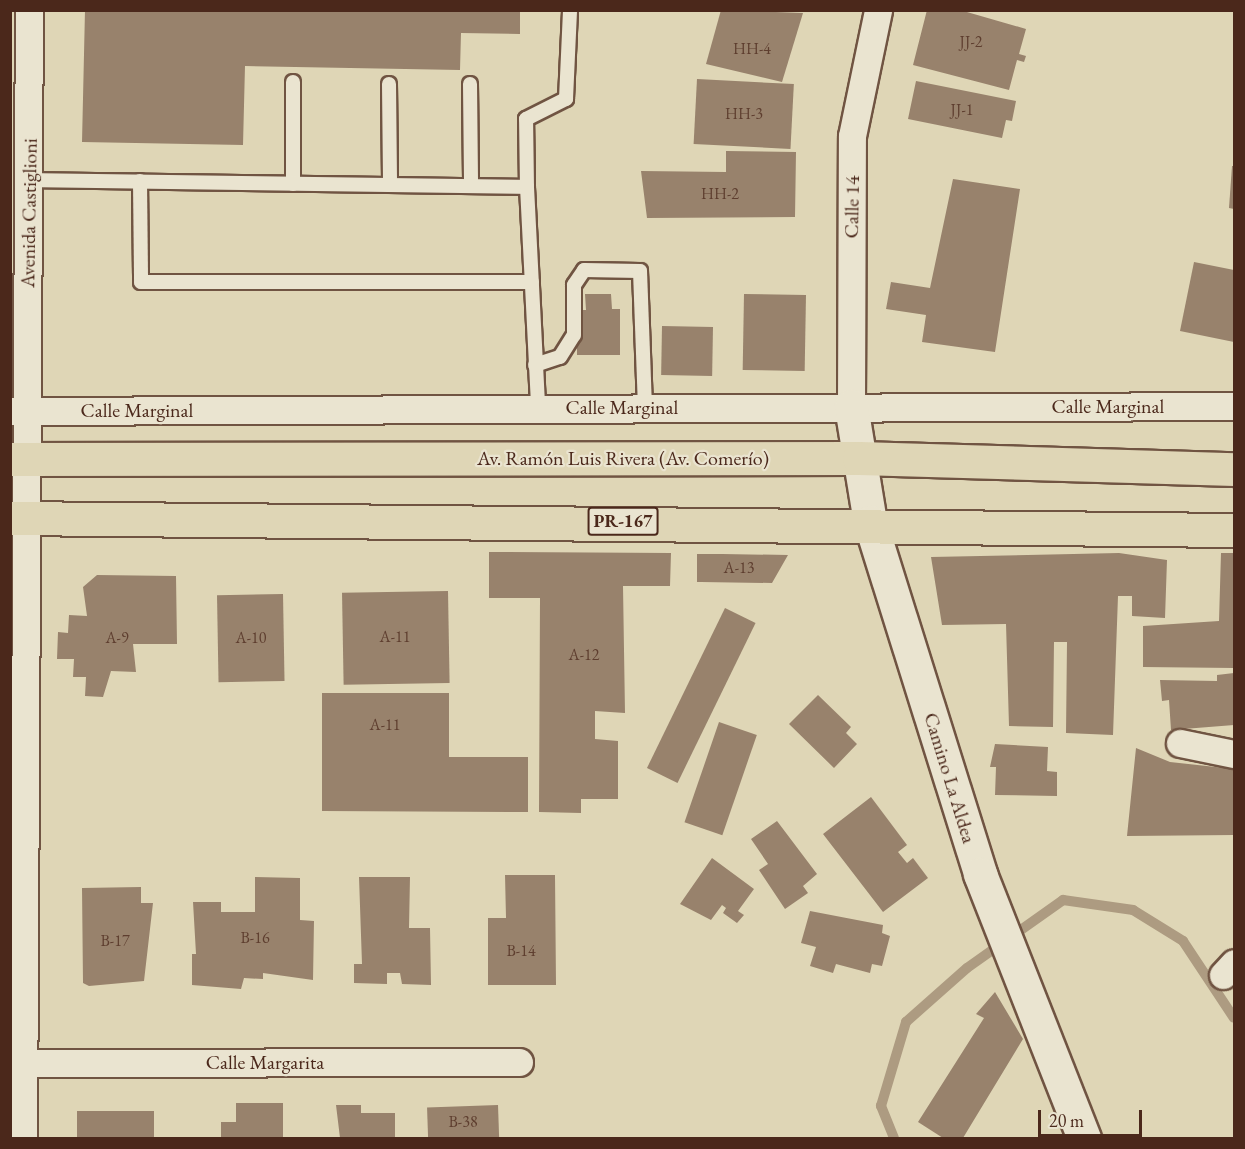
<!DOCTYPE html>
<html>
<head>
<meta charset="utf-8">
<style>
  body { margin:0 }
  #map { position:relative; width:1245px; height:1149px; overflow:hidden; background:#dfd6b6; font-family:"EB Garamond",serif }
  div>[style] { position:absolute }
  .stream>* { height:10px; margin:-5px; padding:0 5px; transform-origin:5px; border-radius:5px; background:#ad9b81 }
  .building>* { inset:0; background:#98826c; transform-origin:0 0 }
  .roads { filter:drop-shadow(2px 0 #705442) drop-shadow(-2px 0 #705442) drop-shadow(0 2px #705442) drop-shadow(0 -2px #705442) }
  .lane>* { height:14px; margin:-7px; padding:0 7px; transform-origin:7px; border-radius:7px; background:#eae4d0 }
  .street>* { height:27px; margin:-13.5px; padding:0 13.5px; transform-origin:13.5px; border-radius:13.5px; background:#eae4d0 }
  .secondary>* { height:33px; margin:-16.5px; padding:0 16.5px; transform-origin:16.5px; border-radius:16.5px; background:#eae4d0 }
  .primary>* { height:33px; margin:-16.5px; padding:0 16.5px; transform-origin:16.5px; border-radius:16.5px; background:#dfd6b6 }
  span { translate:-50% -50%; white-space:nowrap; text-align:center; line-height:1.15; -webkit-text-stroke:4.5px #eae4d0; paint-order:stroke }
  .number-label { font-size:16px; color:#5e3e2f }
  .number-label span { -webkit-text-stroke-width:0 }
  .shield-label span { padding:2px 4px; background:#eae4d0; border:2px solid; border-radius:4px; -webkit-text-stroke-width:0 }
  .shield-label { font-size:18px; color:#4b281b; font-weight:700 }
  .street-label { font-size:20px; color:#4b281b }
  .frame { position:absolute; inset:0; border:12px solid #4b281b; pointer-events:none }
  .scale { position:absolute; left:1038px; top:1110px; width:104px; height:27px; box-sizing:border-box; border:3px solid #4b281b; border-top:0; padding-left:8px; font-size:18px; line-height:21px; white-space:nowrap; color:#4b281b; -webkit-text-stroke:4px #eae4d0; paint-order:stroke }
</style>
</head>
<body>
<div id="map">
  <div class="stream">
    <div style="left:894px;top:1138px;width:35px;rotate:-112deg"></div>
    <div style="left:881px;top:1106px;width:88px;rotate:-73.4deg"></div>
    <div style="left:906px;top:1022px;width:81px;rotate:-41.5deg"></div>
    <div style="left:967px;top:968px;width:118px;rotate:-35.3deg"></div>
    <div style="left:1063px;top:900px;width:71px;rotate:8.1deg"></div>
    <div style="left:1133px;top:910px;width:59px;rotate:31.8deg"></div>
    <div style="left:1183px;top:941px;width:92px;rotate:56.5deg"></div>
  </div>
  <div class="building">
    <div style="clip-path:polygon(85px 10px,520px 10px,520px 34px,461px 33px,460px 70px,245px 66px,243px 145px,82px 142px)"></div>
    <div style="clip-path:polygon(721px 10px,803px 13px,782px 82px,706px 64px)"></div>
    <div style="clip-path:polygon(927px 10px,960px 10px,1026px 29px,1019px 54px,1026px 56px,1024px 62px,1017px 60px,1009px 90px,913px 65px)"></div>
    <div style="left:697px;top:79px;width:97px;height:65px;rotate:3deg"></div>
    <div style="clip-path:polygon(916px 81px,1016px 101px,1012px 121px,1006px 120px,1002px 138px,908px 119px)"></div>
    <div style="clip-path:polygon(726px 151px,796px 152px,795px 217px,647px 218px,641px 171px,726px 172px)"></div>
    <div style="clip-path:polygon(1232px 166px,1234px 166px,1234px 209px,1229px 208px)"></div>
    <div style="clip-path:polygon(953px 179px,1020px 189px,995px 352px,922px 342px,926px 315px,886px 309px,891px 282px,930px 288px)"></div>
    <div style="clip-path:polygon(1194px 262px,1234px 270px,1234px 342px,1180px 331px)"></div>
    <div style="clip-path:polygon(585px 294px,611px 294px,612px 309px,620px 309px,620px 355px,577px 355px,577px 310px,586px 310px)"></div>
    <div style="left:744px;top:294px;width:62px;height:76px;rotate:1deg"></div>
    <div style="left:662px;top:326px;width:51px;height:49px;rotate:1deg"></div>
    <div style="clip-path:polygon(489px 552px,671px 553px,670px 586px,623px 586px,625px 713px,595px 711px,595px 739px,618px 741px,618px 799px,581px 799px,581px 813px,539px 812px,540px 598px,489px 598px)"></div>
    <div style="clip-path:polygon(1119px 553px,1167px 560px,1165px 618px,1132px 616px,1132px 596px,1118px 596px,1113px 735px,1066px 733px,1067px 642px,1054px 642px,1053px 727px,1009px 726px,1006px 624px,942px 625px,931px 557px)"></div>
    <div style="clip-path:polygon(1221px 553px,1234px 553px,1234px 668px,1143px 667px,1143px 626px,1219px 621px)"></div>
    <div style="clip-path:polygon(697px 554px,722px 554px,788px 555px,772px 583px,701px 582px,697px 582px)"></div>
    <div style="clip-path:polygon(97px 575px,176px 576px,177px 644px,133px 644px,136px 672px,111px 671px,103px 697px,85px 696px,86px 677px,73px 677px,74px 659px,57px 659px,58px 632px,68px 633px,69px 615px,87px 616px,83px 587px)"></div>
    <div style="left:448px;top:591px;width:92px;height:106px;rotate:89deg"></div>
    <div style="left:283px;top:594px;width:87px;height:66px;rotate:89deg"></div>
    <div style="left:725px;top:608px;width:34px;height:178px;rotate:26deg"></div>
    <div style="clip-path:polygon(1234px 673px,1234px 725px,1171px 730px,1169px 700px,1162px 701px,1160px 680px,1217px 681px,1217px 675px)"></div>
    <div style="clip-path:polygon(322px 693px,449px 693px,449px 757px,528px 757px,528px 812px,322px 811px)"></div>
    <div style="clip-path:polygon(818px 695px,851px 727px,846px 733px,857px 744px,834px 768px,789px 724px)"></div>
    <div style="left:719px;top:722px;width:40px;height:106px;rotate:19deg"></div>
    <div style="clip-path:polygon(995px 744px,1048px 747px,1047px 771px,1057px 772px,1057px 796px,995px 795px,996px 767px,990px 767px)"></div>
    <div style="clip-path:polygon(1136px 748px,1170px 762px,1234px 769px,1234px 835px,1127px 836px)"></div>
    <div style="clip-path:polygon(871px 797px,907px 845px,898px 852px,907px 863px,913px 858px,928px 878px,883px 912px,823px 834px)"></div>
    <div style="clip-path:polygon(777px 821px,817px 874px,803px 886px,808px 893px,785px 909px,759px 870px,768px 864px,751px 839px)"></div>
    <div style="clip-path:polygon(712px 858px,754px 889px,738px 911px,744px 915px,737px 923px,723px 913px,726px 908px,722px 905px,711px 920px,680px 904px)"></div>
    <div style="clip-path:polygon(505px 875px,555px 875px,556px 985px,488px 985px,488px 918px,506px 918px)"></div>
    <div style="clip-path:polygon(255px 877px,300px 878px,300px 920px,314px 921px,313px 980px,263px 973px,263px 979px,244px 978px,241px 989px,192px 985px,192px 954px,196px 954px,193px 902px,221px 902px,221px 912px,255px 912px)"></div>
    <div style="clip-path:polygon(359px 877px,410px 877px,409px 928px,430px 928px,431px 985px,402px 984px,400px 973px,387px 973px,387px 984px,354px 983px,354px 964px,362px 964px)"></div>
    <div style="clip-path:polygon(141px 887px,141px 903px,153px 903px,144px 981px,89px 986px,83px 983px,82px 888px)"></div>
    <div style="clip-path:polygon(810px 911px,883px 925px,882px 933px,890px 936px,882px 966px,872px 964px,870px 973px,836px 964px,833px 973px,810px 966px,816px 947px,801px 943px)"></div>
    <div style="clip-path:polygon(995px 992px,1023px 1039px,963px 1138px,943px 1138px,918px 1122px,984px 1018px,976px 1014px)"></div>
    <div style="clip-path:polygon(236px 1103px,283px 1103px,283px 1138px,221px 1138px,221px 1122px,236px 1122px)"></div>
    <div style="clip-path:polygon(336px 1105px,361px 1105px,361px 1113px,395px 1113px,395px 1138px,340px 1138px)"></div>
    <div style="left:498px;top:1105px;width:33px;height:71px;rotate:88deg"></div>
    <div style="left:77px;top:1111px;width:77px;height:27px"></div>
  </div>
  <div class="roads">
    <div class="lane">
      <div style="left:293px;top:82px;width:102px;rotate:90deg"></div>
      <div style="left:389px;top:84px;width:101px;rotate:89.4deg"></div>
      <div style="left:470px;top:84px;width:102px;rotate:89.4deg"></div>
      <div style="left:30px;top:180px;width:497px;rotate:0.8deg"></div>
      <div style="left:527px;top:187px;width:220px;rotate:87.1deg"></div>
      <div style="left:140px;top:181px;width:101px;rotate:89.4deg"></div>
      <div style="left:141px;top:282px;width:391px"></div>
      <div style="left:527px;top:187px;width:68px;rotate:-90.8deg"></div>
      <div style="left:526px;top:119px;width:45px;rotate:-26.6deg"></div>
      <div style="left:566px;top:99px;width:89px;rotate:-87.4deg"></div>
      <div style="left:535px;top:365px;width:26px;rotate:-18deg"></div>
      <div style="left:560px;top:357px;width:26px;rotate:-58deg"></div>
      <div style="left:574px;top:335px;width:50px;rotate:-90deg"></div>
      <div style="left:574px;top:285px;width:18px;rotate:-56deg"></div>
      <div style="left:584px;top:270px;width:56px;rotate:1deg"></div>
      <div style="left:640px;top:271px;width:136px;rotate:87.9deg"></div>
    </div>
    <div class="street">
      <div style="left:851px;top:406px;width:270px;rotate:-89.8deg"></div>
      <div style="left:852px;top:136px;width:129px;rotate:-78.3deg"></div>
      <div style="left:10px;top:411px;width:1224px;rotate:-0.23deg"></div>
      <div style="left:1180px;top:743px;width:55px;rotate:11.5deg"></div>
      <div style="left:1223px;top:975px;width:16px;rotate:-47deg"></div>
      <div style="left:11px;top:1063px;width:508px;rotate:-0.11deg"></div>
      <div style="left:23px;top:1138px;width:1128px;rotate:-89.7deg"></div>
    </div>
    <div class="secondary">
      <div style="left:851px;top:406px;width:118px;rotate:80.7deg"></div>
      <div style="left:870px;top:522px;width:369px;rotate:72.6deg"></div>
      <div style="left:980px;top:874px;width:284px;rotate:68.5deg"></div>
    </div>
    <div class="primary">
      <div style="left:10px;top:459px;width:849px;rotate:-0.07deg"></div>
      <div style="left:859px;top:458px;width:375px;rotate:1.7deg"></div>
      <div style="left:10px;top:518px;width:1224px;rotate:0.56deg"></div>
    </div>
  </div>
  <div class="number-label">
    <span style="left:971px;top:42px">JJ-2</span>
    <span style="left:752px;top:49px">HH-4</span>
    <span style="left:962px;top:110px">JJ-1</span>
    <span style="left:744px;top:114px">HH-3</span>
    <span style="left:720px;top:194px">HH-2</span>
    <span style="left:739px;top:568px">A-13</span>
    <span style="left:395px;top:637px">A-11</span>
    <span style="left:117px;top:638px">A-9</span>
    <span style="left:251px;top:638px">A-10</span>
    <span style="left:584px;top:655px">A-12</span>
    <span style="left:385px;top:725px">A-11</span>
    <span style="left:255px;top:938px">B-16</span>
    <span style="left:115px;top:941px">B-17</span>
    <span style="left:521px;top:951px">B-14</span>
    <span style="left:463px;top:1122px">B-38</span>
  </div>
  <div class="shield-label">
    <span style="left:623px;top:521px">PR-167</span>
  </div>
  <div class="street-label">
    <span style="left:852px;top:207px;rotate:-89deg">Calle 14</span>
    <span style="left:29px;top:213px;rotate:-89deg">Avenida Castiglioni</span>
    <span style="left:1108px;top:406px">Calle Marginal</span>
    <span style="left:622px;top:407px">Calle Marginal</span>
    <span style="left:137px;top:410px">Calle Marginal</span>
    <span style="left:623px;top:458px">Av. Ramón Luis Rivera (Av. Comerío)</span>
    <span style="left:950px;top:778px;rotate:73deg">Camino La Aldea</span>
    <span style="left:265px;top:1062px">Calle Margarita</span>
  </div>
  <div class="frame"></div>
  <div class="scale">20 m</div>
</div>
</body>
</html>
